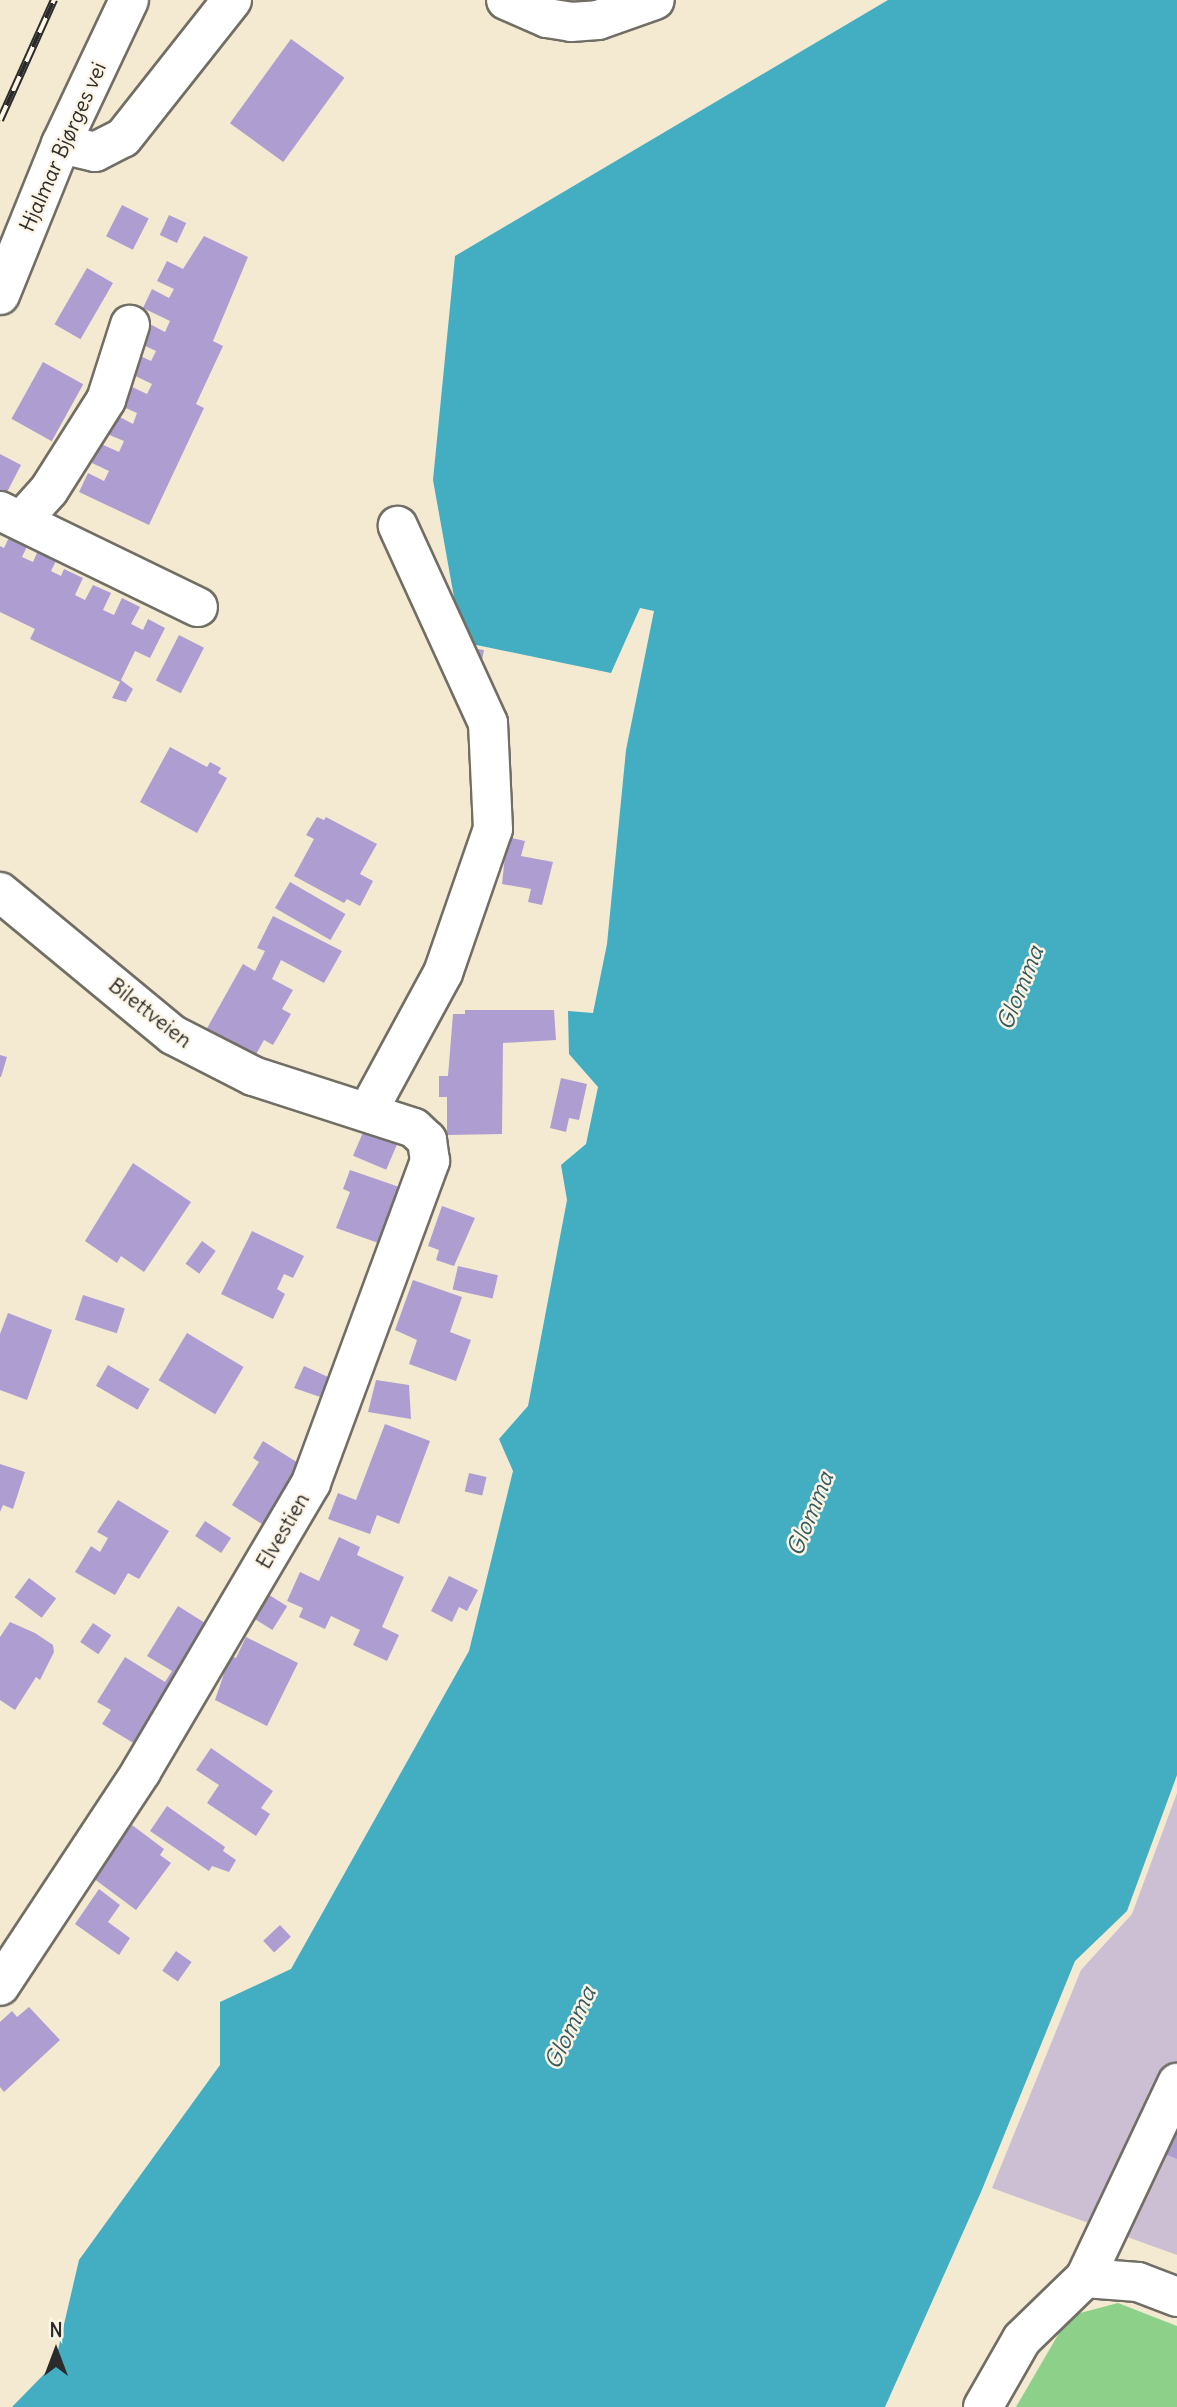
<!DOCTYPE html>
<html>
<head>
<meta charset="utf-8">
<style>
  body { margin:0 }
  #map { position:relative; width:1177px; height:2407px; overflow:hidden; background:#f4ead1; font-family:Delius,sans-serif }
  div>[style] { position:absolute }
  .industrial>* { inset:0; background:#ccbfd4 }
  .green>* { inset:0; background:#8dd089 }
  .water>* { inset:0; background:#43adc2 }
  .building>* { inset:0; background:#ae9dd1; transform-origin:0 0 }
  .roads { filter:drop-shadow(2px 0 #716e65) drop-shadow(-2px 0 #716e65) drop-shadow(0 2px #716e65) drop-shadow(0 -2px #716e65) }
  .minor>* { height:38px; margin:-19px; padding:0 19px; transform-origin:19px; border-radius:19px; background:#fff }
  .rail>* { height:8px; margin-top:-4px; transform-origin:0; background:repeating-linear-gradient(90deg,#fcf5e5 0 16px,#2b2b2b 0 32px); box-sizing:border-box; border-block:2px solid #2b2b2b }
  span { translate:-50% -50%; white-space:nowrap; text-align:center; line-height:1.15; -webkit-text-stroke:5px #fcf5e5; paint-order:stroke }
  .street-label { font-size:21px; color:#2b2b2b }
  .water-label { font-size:23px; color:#335860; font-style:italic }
  .north { position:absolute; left:21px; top:2316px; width:70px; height:70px; -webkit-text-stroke:5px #fcf5e5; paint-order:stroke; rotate:0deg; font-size:19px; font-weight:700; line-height:28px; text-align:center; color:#2b2b2b }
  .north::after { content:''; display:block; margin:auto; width:24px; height:32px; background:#2b2b2b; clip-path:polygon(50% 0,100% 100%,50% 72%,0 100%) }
</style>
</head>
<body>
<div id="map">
  <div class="industrial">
    <div style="clip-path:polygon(1177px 1793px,1177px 2255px,992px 2188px,1081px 1970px,1132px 1914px)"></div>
  </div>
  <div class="green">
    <div style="clip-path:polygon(1118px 2303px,1177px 2326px,1177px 2407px,1016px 2407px,1069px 2316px)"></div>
  </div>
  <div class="water">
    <div style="clip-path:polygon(888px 0,1177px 0,1177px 1775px,1127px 1911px,1075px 1961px,981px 2192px,885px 2407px,12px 2407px,55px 2363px,79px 2260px,220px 2065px,220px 2002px,291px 1969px,469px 1651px,513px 1471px,499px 1439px,528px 1406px,567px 1200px,561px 1165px,586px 1144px,598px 1087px,569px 1054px,568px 1011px,593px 1013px,607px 944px,626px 750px,654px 611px,640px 608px,611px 673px,462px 642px,433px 480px,455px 256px)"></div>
  </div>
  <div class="building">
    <div style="left:291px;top:39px;width:66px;height:104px;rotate:36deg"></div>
    <div style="left:122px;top:205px;width:30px;height:35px;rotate:27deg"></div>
    <div style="left:169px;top:215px;width:19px;height:22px;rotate:25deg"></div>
    <div style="clip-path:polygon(204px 236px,248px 257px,213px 341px,223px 346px,196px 404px,204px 408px,149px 525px,79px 492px,88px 473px,104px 481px,109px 471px,92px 463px,101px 444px,119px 452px,124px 441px,107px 434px,116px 415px,133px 424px,137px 413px,121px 406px,130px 386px,147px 394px,152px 384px,125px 371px,134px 353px,151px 361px,156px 351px,139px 343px,148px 323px,165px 332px,170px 321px,143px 308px,152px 289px,169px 298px,174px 289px,157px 281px,167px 261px,183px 269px)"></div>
    <div style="left:87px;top:268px;width:30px;height:65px;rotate:30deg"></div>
    <div style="left:43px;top:362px;width:46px;height:65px;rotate:29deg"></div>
    <div style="clip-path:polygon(0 454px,21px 465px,5px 496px,0 493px)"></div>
    <div style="clip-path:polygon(12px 531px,30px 540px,22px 557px,33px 562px,40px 546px,59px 555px,51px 571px,61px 576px,64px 569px,83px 578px,75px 595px,85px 600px,93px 585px,111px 593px,103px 610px,114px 615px,122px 598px,140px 607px,131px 624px,143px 630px,148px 619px,165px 628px,150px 658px,135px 651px,121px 680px,133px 689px,126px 702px,112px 698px,120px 682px,30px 639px,35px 629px,0 612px,0 546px,4px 548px)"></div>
    <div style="left:179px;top:635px;width:28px;height:51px;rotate:27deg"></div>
    <div style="clip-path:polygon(464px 647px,484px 650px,481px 665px)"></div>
    <div style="clip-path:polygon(170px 747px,207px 767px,210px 762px,221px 768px,218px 773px,227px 778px,197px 833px,140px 802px)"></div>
    <div style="clip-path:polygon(317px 817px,324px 820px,326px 817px,377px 844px,360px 874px,373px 881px,360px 906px,347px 899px,344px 903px,294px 876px,314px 839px,306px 835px)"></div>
    <div style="clip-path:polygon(507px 837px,525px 841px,521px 856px,553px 862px,542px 905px,528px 902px,531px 889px,502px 884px)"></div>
    <div style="left:290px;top:882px;width:64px;height:30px;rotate:30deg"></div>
    <div style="clip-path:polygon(273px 916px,342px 951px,324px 983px,281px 960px,272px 979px,293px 990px,282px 1009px,291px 1014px,273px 1045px,264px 1040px,255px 1056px,206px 1030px,243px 964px,255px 971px,265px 951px,257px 948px)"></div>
    <div style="clip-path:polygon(465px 1010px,554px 1010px,556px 1040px,503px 1043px,502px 1134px,447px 1135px,447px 1097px,439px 1097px,439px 1076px,448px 1076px,453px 1014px,465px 1014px)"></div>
    <div style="clip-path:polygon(0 1055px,7px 1057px,1px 1077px,0 1077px)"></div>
    <div style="clip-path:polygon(561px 1078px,587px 1084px,579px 1120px,569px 1118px,566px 1132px,550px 1128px)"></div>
    <div style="left:364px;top:1130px;width:36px;height:28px;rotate:23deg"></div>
    <div style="clip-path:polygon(133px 1163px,191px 1202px,144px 1272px,121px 1256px,117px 1263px,85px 1241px)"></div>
    <div style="clip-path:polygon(350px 1170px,408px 1190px,387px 1246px,336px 1228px,350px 1192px,343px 1189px)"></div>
    <div style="clip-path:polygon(442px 1206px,475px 1218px,454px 1266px,436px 1260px,439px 1250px,428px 1246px)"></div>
    <div style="clip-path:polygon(252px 1231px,304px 1256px,293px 1278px,284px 1274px,277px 1289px,285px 1294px,273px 1319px,221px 1294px)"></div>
    <div style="left:202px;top:1241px;width:17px;height:28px;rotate:36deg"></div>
    <div style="left:458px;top:1266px;width:41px;height:24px;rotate:13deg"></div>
    <div style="clip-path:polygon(413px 1280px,462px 1297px,450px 1332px,471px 1340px,456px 1381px,409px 1364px,417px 1340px,395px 1330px)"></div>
    <div style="left:83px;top:1295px;width:44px;height:26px;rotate:18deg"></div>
    <div style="clip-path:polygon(8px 1313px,52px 1330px,27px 1400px,0 1390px,0 1334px)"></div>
    <div style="left:187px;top:1333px;width:66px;height:55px;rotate:31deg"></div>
    <div style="left:108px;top:1365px;width:48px;height:24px;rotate:30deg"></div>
    <div style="clip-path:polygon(304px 1366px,337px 1381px,329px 1400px,294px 1388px)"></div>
    <div style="clip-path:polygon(376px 1380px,409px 1385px,411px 1419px,368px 1412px)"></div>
    <div style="clip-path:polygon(385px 1424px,430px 1441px,399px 1524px,377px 1515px,370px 1534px,328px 1519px,338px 1493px,356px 1500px)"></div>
    <div style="clip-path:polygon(263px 1441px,308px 1469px,270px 1529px,232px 1505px,259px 1462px,253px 1458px)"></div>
    <div style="clip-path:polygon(0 1464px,25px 1472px,13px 1509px,3px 1505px,0 1512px)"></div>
    <div style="left:469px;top:1473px;width:18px;height:19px;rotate:13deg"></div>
    <div style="clip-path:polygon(118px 1500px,169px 1531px,139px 1579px,128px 1573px,115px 1595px,75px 1572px,91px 1546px,100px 1552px,108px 1538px,97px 1532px)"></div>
    <div style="left:205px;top:1521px;width:31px;height:18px;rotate:33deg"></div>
    <div style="clip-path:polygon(339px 1537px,360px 1547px,357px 1555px,404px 1577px,382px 1627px,399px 1635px,387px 1661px,353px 1645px,360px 1630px,331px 1616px,325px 1629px,299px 1617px,303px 1608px,287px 1601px,300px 1572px,319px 1581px)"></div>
    <div style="clip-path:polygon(449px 1576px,478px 1590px,467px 1611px,459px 1607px,452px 1622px,431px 1611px)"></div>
    <div style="left:29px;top:1578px;width:34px;height:24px;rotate:37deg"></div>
    <div style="left:266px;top:1593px;width:25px;height:28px;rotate:32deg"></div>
    <div style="clip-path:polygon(178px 1606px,213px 1628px,140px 1747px,102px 1724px,111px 1710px,97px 1702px,125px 1657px,165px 1682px,172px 1671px,147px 1656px)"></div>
    <div style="clip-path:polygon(10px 1622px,35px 1633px,53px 1645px,54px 1652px,40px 1680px,36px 1677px,15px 1710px,0 1700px,0 1637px)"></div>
    <div style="left:93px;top:1623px;width:22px;height:23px;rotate:34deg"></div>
    <div style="clip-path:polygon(246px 1637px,298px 1663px,267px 1726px,215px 1700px,230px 1656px,236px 1658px)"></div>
    <div style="clip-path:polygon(211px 1748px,273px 1791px,261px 1808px,270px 1814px,256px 1836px,207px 1803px,219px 1785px,196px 1770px)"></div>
    <div style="clip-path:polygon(167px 1806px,225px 1847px,223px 1851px,236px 1860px,229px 1872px,212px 1866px,209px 1871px,150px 1831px)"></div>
    <div style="clip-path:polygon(132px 1825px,164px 1849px,160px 1855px,171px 1863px,136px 1910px,93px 1878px,110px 1846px,114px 1849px)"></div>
    <div style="clip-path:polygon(99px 1889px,120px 1905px,108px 1922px,130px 1938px,119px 1955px,75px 1924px)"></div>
    <div style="left:280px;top:1925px;width:16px;height:23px;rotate:47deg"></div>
    <div style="left:176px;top:1951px;width:19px;height:24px;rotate:35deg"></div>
    <div style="clip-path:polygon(29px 2007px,60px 2040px,4px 2092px,0 2087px,0 2022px,12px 2011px,17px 2017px)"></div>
    <div style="clip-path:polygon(1177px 2127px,1177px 2159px,1165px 2154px)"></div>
  </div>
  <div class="roads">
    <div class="minor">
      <div style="left:506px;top:0;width:45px;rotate:23.7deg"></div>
      <div style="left:547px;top:18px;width:24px;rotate:9deg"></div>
      <div style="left:571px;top:22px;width:27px;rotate:-4deg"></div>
      <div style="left:598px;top:20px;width:60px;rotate:-19.3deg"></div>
      <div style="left:61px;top:144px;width:35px;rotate:13deg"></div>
      <div style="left:95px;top:152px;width:31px;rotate:-27deg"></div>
      <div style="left:123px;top:138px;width:176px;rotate:-51.7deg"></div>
      <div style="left:0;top:295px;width:163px;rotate:-68deg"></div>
      <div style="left:61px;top:144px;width:159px;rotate:-64.7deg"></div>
      <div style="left:0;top:511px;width:220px;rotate:25.9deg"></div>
      <div style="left:22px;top:520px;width:40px;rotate:-48deg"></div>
      <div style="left:49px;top:490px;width:107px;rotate:-57.7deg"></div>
      <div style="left:106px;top:400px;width:79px;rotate:-72.3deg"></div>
      <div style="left:0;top:892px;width:224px;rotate:39.6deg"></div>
      <div style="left:173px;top:1035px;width:90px;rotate:27.1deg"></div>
      <div style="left:253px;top:1076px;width:169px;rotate:17.9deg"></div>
      <div style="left:414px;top:1128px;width:18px;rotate:43deg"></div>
      <div style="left:427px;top:1140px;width:21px;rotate:82deg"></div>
      <div style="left:430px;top:1161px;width:343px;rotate:110.3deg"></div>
      <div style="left:311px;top:1483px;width:335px;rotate:120.5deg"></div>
      <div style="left:141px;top:1772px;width:256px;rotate:123.4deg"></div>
      <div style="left:368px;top:1111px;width:157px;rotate:-61.5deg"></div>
      <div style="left:443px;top:973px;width:152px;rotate:-70.9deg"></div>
      <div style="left:493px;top:829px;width:106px;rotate:-92.7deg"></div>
      <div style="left:488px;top:723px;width:217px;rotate:-114.6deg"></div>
      <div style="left:1085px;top:2278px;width:216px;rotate:-64.7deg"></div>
      <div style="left:983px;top:2407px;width:78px;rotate:-60.2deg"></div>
      <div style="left:1022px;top:2339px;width:88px;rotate:-44.1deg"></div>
      <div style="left:1085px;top:2278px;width:53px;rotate:4.3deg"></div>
      <div style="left:1138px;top:2282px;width:42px;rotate:21deg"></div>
    </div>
  </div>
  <div class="rail">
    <div style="left:0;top:120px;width:132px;rotate:-65.8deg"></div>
  </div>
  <div class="street-label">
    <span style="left:63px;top:147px;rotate:-66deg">Hjalmar Bjørges vei</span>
    <span style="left:150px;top:1013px;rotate:38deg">Bilettveien</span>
    <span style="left:283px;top:1531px;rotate:-60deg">Elvestien</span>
  </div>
  <div class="water-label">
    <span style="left:1020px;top:988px;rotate:-68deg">Glomma</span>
    <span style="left:810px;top:1514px;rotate:-68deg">Glomma</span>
    <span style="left:570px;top:2028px;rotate:-64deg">Glomma</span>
  </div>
  <div class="north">N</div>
</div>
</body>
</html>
